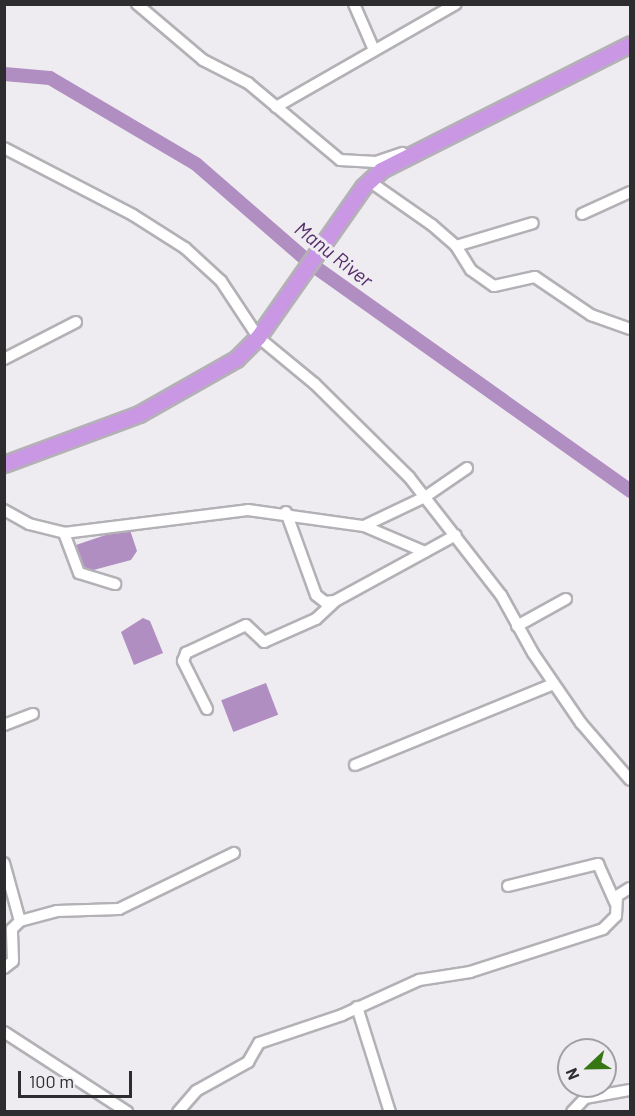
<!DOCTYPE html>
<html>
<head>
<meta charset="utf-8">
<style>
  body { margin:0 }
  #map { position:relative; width:635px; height:1116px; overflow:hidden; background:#efecf1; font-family:Barlow,sans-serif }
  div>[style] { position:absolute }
  .water>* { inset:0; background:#b08ec1; transform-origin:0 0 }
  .river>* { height:14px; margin:-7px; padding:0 7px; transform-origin:7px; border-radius:7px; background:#b08ec1 }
  .roads { filter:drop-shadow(2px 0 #b4b1b6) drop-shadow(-2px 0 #b4b1b6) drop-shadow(0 2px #b4b1b6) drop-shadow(0 -2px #b4b1b6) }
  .minor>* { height:10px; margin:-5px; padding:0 5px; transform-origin:5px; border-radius:5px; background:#fff }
  .highway>* { height:15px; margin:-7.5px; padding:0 7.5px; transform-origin:7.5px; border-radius:7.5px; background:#ca97e5 }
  span { translate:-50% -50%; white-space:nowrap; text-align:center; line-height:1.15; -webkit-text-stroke:6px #efecf1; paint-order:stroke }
  .water-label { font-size:20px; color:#552b6a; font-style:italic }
  .frame { position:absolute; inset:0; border:6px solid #2d2c2e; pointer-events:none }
  .north { position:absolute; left:557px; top:1038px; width:60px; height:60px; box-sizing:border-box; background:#efecf1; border:2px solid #a19fa3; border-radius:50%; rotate:248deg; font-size:16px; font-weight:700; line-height:24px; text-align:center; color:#2d2c2e }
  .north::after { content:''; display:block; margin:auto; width:21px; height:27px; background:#367714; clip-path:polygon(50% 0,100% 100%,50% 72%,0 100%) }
  .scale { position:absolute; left:18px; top:1071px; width:114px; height:27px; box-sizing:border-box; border:3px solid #2d2c2e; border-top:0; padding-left:8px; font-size:18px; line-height:21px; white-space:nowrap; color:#2d2c2e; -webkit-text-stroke:4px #efecf1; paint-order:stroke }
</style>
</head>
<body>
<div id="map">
  <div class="water">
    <div style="clip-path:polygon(129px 527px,137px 551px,131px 560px,86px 572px,76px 545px)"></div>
    <div style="clip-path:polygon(143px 618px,150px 621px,163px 653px,134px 665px,121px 632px)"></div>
    <div style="left:266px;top:683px;width:34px;height:48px;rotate:69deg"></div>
  </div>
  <div class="river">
    <div style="left:4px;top:74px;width:46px;rotate:5deg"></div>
    <div style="left:50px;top:78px;width:169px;rotate:30.5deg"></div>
    <div style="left:196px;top:164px;width:152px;rotate:41deg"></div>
    <div style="left:311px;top:264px;width:392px;rotate:35.4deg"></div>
  </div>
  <div class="roads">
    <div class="minor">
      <div style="left:137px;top:4px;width:87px;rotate:40.3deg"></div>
      <div style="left:203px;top:60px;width:51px;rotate:27.1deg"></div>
      <div style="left:248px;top:83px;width:120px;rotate:39.9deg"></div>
      <div style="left:340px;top:160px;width:36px;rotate:3deg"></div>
      <div style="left:376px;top:162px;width:28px;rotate:-19deg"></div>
      <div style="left:354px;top:4px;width:50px;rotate:66.5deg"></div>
      <div style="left:276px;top:107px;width:207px;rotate:-29.8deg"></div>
      <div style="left:4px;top:148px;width:145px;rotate:27.4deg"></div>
      <div style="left:133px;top:215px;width:62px;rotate:32.4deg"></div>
      <div style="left:185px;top:248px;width:49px;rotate:42.5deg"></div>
      <div style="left:221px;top:281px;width:67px;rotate:56.5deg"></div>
      <div style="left:258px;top:337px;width:74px;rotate:39.5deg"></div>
      <div style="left:315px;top:384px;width:132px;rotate:44.7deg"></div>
      <div style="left:409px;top:477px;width:150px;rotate:52.1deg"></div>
      <div style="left:501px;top:595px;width:66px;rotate:61.1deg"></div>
      <div style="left:533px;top:653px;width:85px;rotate:55.6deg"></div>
      <div style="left:581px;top:723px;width:75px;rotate:49.3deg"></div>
      <div style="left:369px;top:181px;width:77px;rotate:34.9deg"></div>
      <div style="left:432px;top:225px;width:32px;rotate:41deg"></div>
      <div style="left:456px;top:246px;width:28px;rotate:58deg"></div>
      <div style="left:471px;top:270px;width:28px;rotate:35deg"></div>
      <div style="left:494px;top:286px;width:42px;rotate:-12.4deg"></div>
      <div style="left:535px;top:277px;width:68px;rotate:34.2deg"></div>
      <div style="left:591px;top:315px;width:41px;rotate:19.7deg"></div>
      <div style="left:582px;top:214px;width:53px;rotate:-24.6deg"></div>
      <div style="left:456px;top:246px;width:80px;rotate:-16.6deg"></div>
      <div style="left:4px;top:359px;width:81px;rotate:-27.2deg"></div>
      <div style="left:4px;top:510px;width:29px;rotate:29deg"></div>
      <div style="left:29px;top:524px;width:36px;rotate:14deg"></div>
      <div style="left:64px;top:533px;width:185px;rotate:-7.1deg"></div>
      <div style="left:248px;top:510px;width:117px;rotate:7.9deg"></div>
      <div style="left:364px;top:526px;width:66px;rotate:23.1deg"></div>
      <div style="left:425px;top:552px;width:35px;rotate:-29deg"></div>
      <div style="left:286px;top:512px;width:88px;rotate:70.1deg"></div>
      <div style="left:316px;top:595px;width:11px;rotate:38deg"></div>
      <div style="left:325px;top:602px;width:10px;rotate:-6deg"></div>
      <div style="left:335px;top:601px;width:102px;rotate:-28.6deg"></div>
      <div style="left:364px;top:526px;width:68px;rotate:-25.4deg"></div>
      <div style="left:425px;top:497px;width:51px;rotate:-34.6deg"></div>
      <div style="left:64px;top:533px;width:43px;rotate:69.4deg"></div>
      <div style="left:79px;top:573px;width:38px;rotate:17deg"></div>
      <div style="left:517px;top:626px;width:56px;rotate:-28.9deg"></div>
      <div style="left:207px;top:709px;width:54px;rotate:-116.6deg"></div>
      <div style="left:183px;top:661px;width:9px;rotate:-69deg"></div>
      <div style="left:186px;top:653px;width:66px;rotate:-25deg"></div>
      <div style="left:246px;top:625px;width:25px;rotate:43deg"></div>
      <div style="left:264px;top:642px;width:57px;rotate:-23.9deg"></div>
      <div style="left:316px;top:619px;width:26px;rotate:-43deg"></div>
      <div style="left:4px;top:725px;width:31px;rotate:-21deg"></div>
      <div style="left:355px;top:765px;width:214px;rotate:-22.2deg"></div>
      <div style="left:4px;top:863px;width:60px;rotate:74.6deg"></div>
      <div style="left:508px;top:886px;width:93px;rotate:-13.7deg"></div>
      <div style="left:598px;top:864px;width:42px;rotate:65.9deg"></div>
      <div style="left:4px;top:968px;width:11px;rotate:-38deg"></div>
      <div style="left:13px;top:961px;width:32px;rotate:-92deg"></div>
      <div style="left:12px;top:929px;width:11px;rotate:-45deg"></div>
      <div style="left:20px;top:921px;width:38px;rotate:-15deg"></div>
      <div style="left:57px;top:911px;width:62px;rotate:-1.8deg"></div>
      <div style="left:119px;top:909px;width:128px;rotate:-26deg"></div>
      <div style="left:357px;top:1007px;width:110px;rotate:72.6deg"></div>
      <div style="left:4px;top:1032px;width:147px;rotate:33deg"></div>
      <div style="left:178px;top:1112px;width:28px;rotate:-49deg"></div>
      <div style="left:196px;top:1091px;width:60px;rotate:-29.1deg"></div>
      <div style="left:248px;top:1062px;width:22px;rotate:-60deg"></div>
      <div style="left:259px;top:1043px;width:88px;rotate:-18.6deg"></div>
      <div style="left:342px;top:1015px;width:85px;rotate:-24.4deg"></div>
      <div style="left:419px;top:980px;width:52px;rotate:-8.9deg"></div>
      <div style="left:470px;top:972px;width:140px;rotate:-17.9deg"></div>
      <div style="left:603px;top:929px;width:18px;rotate:-45deg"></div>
      <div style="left:616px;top:916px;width:20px;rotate:-87deg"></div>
      <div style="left:617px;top:896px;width:15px;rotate:-32deg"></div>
      <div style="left:572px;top:1112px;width:19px;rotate:-47deg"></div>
      <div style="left:585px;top:1098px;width:46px;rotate:-10.1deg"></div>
    </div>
    <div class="highway">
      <div style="left:4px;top:464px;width:144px;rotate:-20.3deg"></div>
      <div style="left:139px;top:414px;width:112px;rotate:-29.6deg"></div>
      <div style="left:236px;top:359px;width:31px;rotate:-45deg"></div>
      <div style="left:258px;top:337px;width:183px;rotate:-55deg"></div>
      <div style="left:363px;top:187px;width:25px;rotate:-43deg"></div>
      <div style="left:381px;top:170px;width:279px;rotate:-26.8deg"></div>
    </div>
  </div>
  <div class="water-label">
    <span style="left:334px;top:254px;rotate:38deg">Manu River</span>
  </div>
  <div class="frame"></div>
  <div class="north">N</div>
  <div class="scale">100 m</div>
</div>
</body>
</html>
